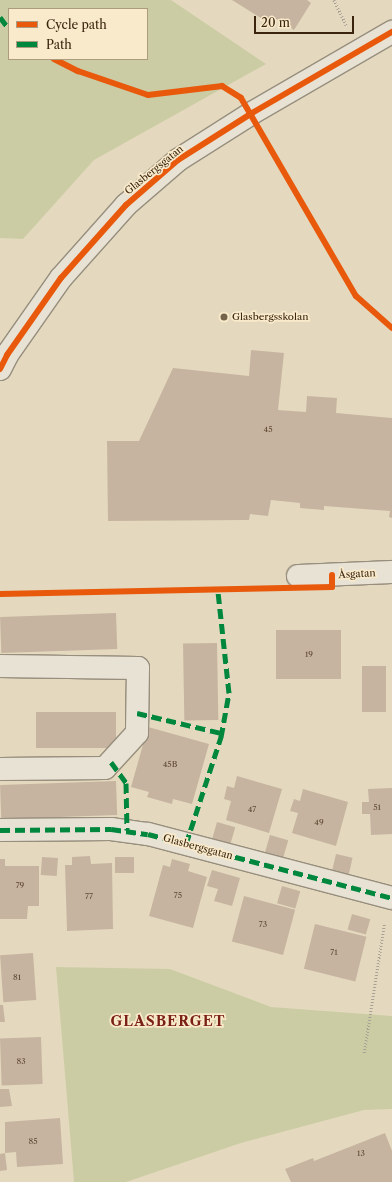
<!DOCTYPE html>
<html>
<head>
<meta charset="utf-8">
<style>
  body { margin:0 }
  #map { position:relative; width:392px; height:1182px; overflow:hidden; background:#e4d9be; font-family:"Libre Caslon Text",serif }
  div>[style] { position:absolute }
  .green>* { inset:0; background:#cccca4 }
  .building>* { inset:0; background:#c6b4a0; transform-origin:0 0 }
  .path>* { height:2.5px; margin-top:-1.25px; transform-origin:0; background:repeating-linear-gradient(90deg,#a8a195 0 1px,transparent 0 3px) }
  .roads { filter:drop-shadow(1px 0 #978e7d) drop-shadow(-1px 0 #978e7d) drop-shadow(0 1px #978e7d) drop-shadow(0 -1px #978e7d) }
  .minor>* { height:22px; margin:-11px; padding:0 11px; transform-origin:11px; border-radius:11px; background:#e8e2d5 }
  .quiet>* { height:5px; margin-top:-2.5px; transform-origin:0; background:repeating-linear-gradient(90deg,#00873e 0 10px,transparent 0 15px) }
  .cycleway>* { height:6px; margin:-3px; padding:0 3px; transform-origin:3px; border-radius:3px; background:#e8590c }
  .dots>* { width:11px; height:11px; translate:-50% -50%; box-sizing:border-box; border:2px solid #f8eaca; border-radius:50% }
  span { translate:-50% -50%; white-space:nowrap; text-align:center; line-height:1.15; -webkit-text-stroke:3.5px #f8eaca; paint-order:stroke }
  .number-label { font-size:8px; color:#5e4832 }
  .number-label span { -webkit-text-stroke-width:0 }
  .street-label { font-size:10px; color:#3b240e }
  .poi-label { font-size:10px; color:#3b240e }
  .left { translate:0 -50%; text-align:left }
  .district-label { font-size:14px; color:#7a1f14; font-weight:700; letter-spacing:1px }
  .legend { position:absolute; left:8px; top:8px; width:140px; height:52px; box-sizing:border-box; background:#f8eaca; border:1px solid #ac9b7f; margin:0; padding:5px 7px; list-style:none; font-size:12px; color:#3b240e }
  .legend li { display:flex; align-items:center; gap:8px; height:20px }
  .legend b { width:20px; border:1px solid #ac9b7f }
  .scale { position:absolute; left:254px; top:16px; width:100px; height:18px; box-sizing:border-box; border:2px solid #3b240e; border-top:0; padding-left:5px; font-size:12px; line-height:14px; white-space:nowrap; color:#3b240e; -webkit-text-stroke:3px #f8eaca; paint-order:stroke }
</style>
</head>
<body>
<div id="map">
  <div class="green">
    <div style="clip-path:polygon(evenodd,0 0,171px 0,266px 64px,94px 160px,23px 239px,0 238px,0 0,9px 9px,147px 9px,147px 59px,9px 59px,9px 9px)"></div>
    <div style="clip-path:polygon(56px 967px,170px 969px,271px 1007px,392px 1016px,392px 1109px,364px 1110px,241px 1143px,126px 1182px,74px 1182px)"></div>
  </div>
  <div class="building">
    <div style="clip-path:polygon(232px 0,307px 0,311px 3px,294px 30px,273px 17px,269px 23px)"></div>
    <div style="clip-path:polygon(251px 350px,284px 353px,278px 410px,306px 412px,307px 396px,337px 398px,336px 413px,392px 418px,392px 518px,389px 517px,390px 511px,324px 506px,324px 510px,300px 508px,300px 503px,271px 500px,268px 516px,250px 514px,249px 520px,108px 521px,107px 441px,139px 441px,173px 368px,249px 376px)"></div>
    <div style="left:116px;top:613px;width:36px;height:116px;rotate:88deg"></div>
    <div style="left:341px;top:630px;width:49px;height:65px;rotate:90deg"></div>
    <div style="left:217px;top:643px;width:77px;height:34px;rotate:89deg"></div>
    <div style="left:362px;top:666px;width:24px;height:46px"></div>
    <div style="left:116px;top:712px;width:36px;height:80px;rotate:90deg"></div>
    <div style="clip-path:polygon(148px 727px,209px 744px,192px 804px,173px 799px,172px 804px,147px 797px,149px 792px,131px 787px)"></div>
    <div style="clip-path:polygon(237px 776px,282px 789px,269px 833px,226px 820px,231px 801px,224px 799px,227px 786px,234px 788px)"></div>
    <div style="left:116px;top:781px;width:34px;height:116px;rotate:88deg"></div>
    <div style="clip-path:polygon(392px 788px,392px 834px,371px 835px,370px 814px,362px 814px,362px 802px,369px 802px,368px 789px)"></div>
    <div style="clip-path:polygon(303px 789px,348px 802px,336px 846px,292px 833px,298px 813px,290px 811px,294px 799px,300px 801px)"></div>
    <div style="left:217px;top:822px;width:19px;height:19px;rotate:16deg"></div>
    <div style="left:270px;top:835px;width:19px;height:18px;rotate:16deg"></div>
    <div style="left:336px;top:854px;width:17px;height:17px;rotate:13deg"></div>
    <div style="clip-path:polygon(90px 856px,91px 864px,112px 863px,113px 929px,67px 931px,65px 865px,72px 865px,72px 857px)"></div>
    <div style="left:42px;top:857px;width:16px;height:18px;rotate:4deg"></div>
    <div style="left:115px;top:857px;width:19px;height:16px"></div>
    <div style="clip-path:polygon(0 859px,5px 859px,5px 866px,39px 866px,39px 906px,28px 906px,27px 919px,0 919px)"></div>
    <div style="clip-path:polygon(172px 859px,190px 864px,188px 871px,207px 877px,193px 928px,149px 916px,163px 865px,170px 867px)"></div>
    <div style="clip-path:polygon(212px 870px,240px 878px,232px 906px,214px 901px,218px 889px,207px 886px)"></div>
    <div style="left:282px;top:886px;width:19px;height:18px;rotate:16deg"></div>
    <div style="left:244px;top:896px;width:53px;height:47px;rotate:15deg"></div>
    <div style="left:352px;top:914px;width:19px;height:16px;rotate:16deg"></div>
    <div style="left:315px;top:924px;width:53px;height:46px;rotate:14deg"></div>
    <div style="left:33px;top:953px;width:47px;height:33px;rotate:86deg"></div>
    <div style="clip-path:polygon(0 1005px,3px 1005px,5px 1022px,0 1022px)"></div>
    <div style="left:41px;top:1037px;width:47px;height:41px;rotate:88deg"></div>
    <div style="clip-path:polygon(0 1089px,9px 1089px,12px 1106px,0 1107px)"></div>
    <div style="clip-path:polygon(60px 1118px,63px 1164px,17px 1167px,16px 1152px,5px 1153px,5px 1122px)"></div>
    <div style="clip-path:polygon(385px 1133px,392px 1151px,392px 1182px,291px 1182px,285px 1169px,313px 1158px,314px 1161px)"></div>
    <div style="clip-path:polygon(5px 1153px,7px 1170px,0 1171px,0 1154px)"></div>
  </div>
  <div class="path">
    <div style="left:334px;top:0;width:28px;rotate:64deg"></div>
    <div style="left:364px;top:1053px;width:130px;rotate:-81.1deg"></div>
  </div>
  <div class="roads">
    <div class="minor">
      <div style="left:0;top:369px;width:16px;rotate:-63deg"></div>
      <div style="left:7px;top:355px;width:94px;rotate:-55deg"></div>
      <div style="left:61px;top:278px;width:98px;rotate:-48.3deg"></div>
      <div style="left:126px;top:205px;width:69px;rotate:-40.9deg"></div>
      <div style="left:178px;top:160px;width:88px;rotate:-32.4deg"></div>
      <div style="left:252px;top:113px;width:162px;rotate:-30.1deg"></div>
      <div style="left:298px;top:576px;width:94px;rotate:-2.4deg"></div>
      <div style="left:0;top:666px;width:138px;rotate:0.8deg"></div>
      <div style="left:138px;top:668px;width:65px;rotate:90.9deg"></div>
      <div style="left:137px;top:733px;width:47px;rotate:132.4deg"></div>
      <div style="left:105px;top:768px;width:105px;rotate:179.5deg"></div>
      <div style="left:0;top:830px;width:111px;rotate:-0.5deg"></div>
      <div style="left:111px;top:829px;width:37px;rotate:8deg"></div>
      <div style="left:148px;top:834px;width:252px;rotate:14.7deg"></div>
    </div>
  </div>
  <div class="quiet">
    <div style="left:0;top:17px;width:15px;rotate:53deg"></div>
    <div style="left:137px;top:713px;width:86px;rotate:13.4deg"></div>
    <div style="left:111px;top:762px;width:26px;rotate:54deg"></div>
    <div style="left:126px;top:783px;width:47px;rotate:88.8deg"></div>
    <div style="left:0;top:830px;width:111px;rotate:-0.5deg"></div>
    <div style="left:111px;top:829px;width:37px;rotate:8deg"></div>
    <div style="left:148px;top:834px;width:252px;rotate:14.7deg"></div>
    <div style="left:186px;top:844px;width:113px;rotate:-71.9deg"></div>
    <div style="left:221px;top:737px;width:45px;rotate:-79.7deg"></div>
    <div style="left:229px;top:693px;width:103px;rotate:-96.2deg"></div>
  </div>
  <div class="cycleway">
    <div style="left:54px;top:59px;width:27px;rotate:27deg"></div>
    <div style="left:78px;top:71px;width:74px;rotate:18.9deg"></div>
    <div style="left:148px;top:95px;width:75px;rotate:-6.9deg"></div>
    <div style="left:222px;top:86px;width:22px;rotate:32deg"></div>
    <div style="left:241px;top:98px;width:229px;rotate:59.9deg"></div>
    <div style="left:356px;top:296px;width:48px;rotate:41.6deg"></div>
    <div style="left:0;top:369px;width:16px;rotate:-63deg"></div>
    <div style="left:7px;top:355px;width:94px;rotate:-55deg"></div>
    <div style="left:61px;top:278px;width:98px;rotate:-48.3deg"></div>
    <div style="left:126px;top:205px;width:69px;rotate:-40.9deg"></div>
    <div style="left:178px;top:160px;width:88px;rotate:-32.4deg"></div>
    <div style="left:252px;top:113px;width:162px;rotate:-30.1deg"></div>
    <div style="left:0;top:594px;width:332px;rotate:-1.2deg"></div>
    <div style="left:332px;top:587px;width:12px;rotate:-90deg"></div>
  </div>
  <div class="dots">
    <div style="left:224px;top:317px;background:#76634c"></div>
  </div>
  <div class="number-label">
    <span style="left:268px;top:430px">45</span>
    <span style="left:309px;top:655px">19</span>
    <span style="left:170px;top:765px">45B</span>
    <span style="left:377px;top:808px">51</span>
    <span style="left:252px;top:810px">47</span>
    <span style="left:319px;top:823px">49</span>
    <span style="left:20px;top:886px">79</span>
    <span style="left:178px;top:896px">75</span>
    <span style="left:89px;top:897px">77</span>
    <span style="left:263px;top:925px">73</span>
    <span style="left:334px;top:953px">71</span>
    <span style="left:17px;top:978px">81</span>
    <span style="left:21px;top:1062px">83</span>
    <span style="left:33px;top:1142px">85</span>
    <span style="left:361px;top:1154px">13</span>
  </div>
  <div class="street-label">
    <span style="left:154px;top:170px;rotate:-39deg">Glasbergsgatan</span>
    <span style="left:357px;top:574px;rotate:-3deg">Åsgatan</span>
    <span style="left:198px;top:847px;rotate:15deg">Glasbergsgatan</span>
  </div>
  <div class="poi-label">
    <span class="left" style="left:232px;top:317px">Glasbergsskolan</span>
  </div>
  <div class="district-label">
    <span style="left:168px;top:1021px">GLASBERGET</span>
  </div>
  <ul class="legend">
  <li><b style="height:5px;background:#e8590c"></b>Cycle path</li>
  <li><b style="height:5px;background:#00873e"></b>Path</li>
  </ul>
  <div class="scale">20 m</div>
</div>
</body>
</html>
